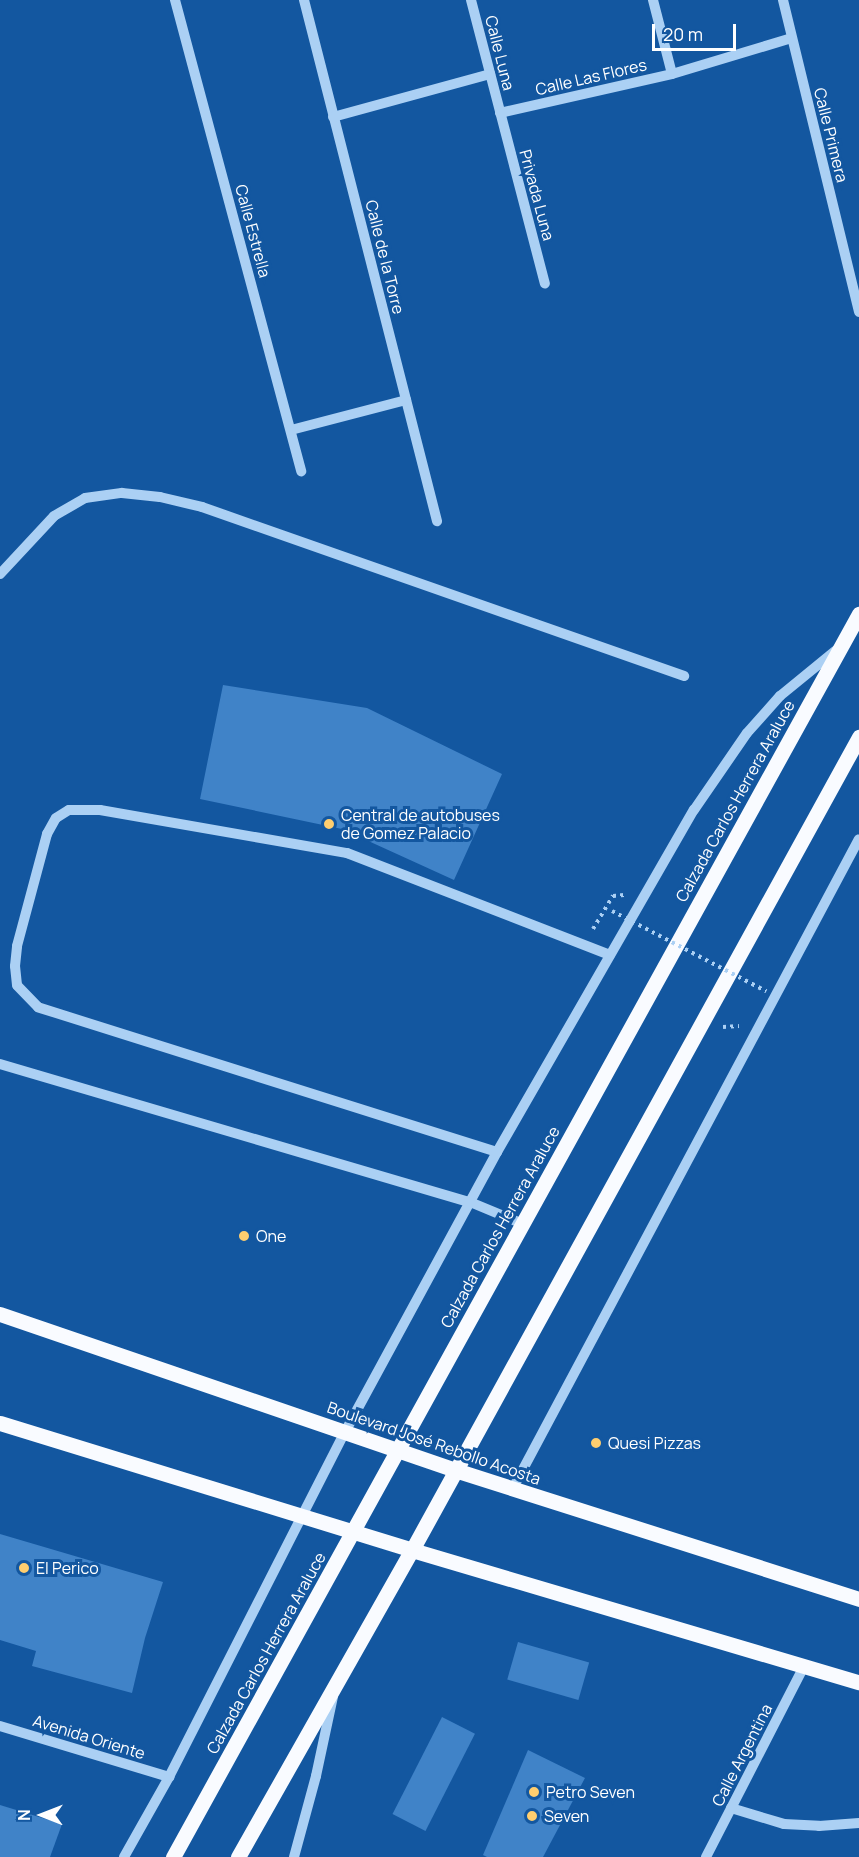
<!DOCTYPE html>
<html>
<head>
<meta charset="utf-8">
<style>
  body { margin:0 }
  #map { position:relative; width:859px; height:1857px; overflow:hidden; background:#1357a0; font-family:Manrope,sans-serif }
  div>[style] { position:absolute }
  .building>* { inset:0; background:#4083c8; transform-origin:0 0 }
  .path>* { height:4px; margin-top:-2px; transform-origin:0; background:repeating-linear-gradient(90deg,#abd0f4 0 3px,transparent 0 7.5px) }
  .minor>* { height:10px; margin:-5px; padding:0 5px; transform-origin:5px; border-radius:5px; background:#abd0f4 }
  .major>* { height:15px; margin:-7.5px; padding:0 7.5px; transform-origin:7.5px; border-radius:7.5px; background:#f9fbff }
  .path-bridge>* { height:4px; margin-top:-2px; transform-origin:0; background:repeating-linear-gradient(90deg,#abd0f4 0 3px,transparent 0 7.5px) }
  .dots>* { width:16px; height:16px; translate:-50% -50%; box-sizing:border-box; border:3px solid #1357a0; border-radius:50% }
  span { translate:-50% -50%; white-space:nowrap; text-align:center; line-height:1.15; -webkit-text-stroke:6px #1357a0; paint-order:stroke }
  .street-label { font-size:16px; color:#fff }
  .poi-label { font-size:16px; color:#fff }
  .left { translate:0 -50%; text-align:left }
  .north { position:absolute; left:12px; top:1785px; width:60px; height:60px; -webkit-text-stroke:4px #1357a0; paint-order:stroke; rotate:270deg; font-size:16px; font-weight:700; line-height:24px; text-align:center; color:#fff }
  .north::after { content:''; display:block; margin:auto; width:21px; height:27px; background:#fff; clip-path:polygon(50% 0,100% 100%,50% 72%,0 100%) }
  .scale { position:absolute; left:652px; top:24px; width:84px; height:27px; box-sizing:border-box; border:3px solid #fff; border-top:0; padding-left:8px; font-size:18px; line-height:21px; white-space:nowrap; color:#fff; -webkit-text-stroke:4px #1357a0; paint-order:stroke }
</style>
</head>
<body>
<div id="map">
  <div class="building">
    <div style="clip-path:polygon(223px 685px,367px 708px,502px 774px,454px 880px,342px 829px,200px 799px)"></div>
    <div style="clip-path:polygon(0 1534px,163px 1582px,145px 1638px,132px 1693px,32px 1666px,36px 1651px,0 1640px)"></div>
    <div style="left:518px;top:1642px;width:74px;height:39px;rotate:16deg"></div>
    <div style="left:442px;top:1717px;width:37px;height:109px;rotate:27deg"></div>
    <div style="clip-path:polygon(528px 1750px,585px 1778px,543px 1857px,487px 1857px,483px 1855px)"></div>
    <div style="clip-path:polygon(0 1805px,62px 1824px,50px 1857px,0 1857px)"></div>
  </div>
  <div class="path">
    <div style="left:593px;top:929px;width:39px;rotate:-59deg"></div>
    <div style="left:613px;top:896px;width:11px;rotate:-5deg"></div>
    <div style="left:723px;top:1027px;width:16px;rotate:-4deg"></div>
  </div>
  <div class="minor">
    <div style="left:175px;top:0;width:488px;rotate:75deg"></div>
    <div style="left:304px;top:0;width:538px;rotate:75.68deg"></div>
    <div style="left:471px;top:0;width:293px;rotate:75.4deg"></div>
    <div style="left:653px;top:0;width:76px;rotate:75.6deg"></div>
    <div style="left:783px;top:0;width:321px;rotate:76.3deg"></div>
    <div style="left:500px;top:113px;width:176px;rotate:-12.8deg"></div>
    <div style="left:672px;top:74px;width:125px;rotate:-16.7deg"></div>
    <div style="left:333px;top:117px;width:163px;rotate:-15.3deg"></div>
    <div style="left:291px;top:430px;width:119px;rotate:-14.6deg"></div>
    <div style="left:0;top:574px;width:79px;rotate:-47deg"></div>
    <div style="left:54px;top:516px;width:36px;rotate:-30deg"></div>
    <div style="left:85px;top:498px;width:37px;rotate:-8deg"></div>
    <div style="left:122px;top:493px;width:38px;rotate:6deg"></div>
    <div style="left:160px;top:497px;width:43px;rotate:13.4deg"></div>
    <div style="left:202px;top:507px;width:511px;rotate:19.32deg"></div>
    <div style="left:0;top:1064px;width:490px;rotate:16.4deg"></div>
    <div style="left:470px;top:1202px;width:57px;rotate:22.5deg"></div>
    <div style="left:497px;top:1152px;width:481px;rotate:-162.5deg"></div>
    <div style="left:38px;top:1007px;width:30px;rotate:-134deg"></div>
    <div style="left:17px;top:985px;width:19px;rotate:-96deg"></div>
    <div style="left:15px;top:966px;width:20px;rotate:-84deg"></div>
    <div style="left:17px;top:946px;width:116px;rotate:-75deg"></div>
    <div style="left:47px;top:834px;width:18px;rotate:-61deg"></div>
    <div style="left:56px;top:818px;width:15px;rotate:-32deg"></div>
    <div style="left:69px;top:810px;width:31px"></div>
    <div style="left:100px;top:810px;width:251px;rotate:9.9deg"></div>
    <div style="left:347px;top:853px;width:282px;rotate:21.2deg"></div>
    <div style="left:513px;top:1488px;width:735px;rotate:-61.94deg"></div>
    <div style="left:0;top:1726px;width:177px;rotate:16.8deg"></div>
    <div style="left:731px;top:1808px;width:55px;rotate:16.8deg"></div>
    <div style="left:784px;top:1824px;width:35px;rotate:3deg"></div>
    <div style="left:819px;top:1826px;width:40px;rotate:-4.3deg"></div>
    <div style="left:124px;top:1857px;width:92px;rotate:-60.6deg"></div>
    <div style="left:169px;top:1777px;width:387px;rotate:-63deg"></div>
    <div style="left:345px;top:1432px;width:319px;rotate:-61.5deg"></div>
    <div style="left:497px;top:1152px;width:395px;rotate:-60.1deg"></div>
    <div style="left:694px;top:810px;width:93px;rotate:-55.5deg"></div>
    <div style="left:747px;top:733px;width:50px;rotate:-48.3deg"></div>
    <div style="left:780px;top:696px;width:71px;rotate:-39.3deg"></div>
    <div style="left:294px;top:1857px;width:84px;rotate:-74.8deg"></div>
    <div style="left:316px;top:1776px;width:81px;rotate:-77.9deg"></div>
    <div style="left:706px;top:1857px;width:215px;rotate:-62.8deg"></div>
  </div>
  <div class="major">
    <div style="left:0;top:1314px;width:481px;rotate:18.9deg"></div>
    <div style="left:455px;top:1470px;width:424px;rotate:17.7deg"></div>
    <div style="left:0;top:1423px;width:431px;rotate:17.1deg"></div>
    <div style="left:412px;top:1550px;width:466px;rotate:16.5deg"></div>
    <div style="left:173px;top:1857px;width:1420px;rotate:-61.11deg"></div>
    <div style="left:238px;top:1857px;width:353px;rotate:-60.5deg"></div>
    <div style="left:412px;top:1550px;width:928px;rotate:-61.2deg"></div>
  </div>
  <div class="path-bridge">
    <div style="left:612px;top:911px;width:174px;rotate:27.5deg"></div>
  </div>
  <div class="dots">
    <div style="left:329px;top:824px;background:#ffce6f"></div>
    <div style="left:244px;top:1236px;background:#ffce6f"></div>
    <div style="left:596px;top:1443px;background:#ffce6f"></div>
    <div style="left:24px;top:1568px;background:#ffce6f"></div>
    <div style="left:534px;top:1792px;background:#ffce6f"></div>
    <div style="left:532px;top:1816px;background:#ffce6f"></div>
  </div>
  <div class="street-label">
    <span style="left:500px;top:53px;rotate:76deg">Calle Luna</span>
    <span style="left:591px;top:77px;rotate:-13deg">Calle Las Flores</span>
    <span style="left:831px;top:135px;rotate:76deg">Calle Primera</span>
    <span style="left:537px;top:195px;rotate:75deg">Privada Luna</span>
    <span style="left:253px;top:231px;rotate:75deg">Calle Estrella</span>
    <span style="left:385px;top:257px;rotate:76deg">Calle de la Torre</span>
    <span style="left:735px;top:801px;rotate:-61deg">Calzada Carlos Herrera Araluce</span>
    <span style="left:500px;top:1227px;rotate:-61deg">Calzada Carlos Herrera Araluce</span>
    <span style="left:434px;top:1443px;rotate:19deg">Boulevard José Rebollo Acosta</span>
    <span style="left:266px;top:1653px;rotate:-61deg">Calzada Carlos Herrera Araluce</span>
    <span style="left:89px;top:1737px;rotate:17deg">Avenida Oriente</span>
    <span style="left:742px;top:1755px;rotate:-63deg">Calle Argentina</span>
  </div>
  <div class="poi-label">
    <span class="left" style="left:341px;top:824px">Central de autobuses<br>de Gomez Palacio</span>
    <span class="left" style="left:256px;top:1236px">One</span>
    <span class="left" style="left:608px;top:1443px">Quesi Pizzas</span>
    <span class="left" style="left:36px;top:1568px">El Perico</span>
    <span class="left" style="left:546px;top:1792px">Petro Seven</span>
    <span class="left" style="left:544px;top:1816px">Seven</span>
  </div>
  <div class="north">N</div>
  <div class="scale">20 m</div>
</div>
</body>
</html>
